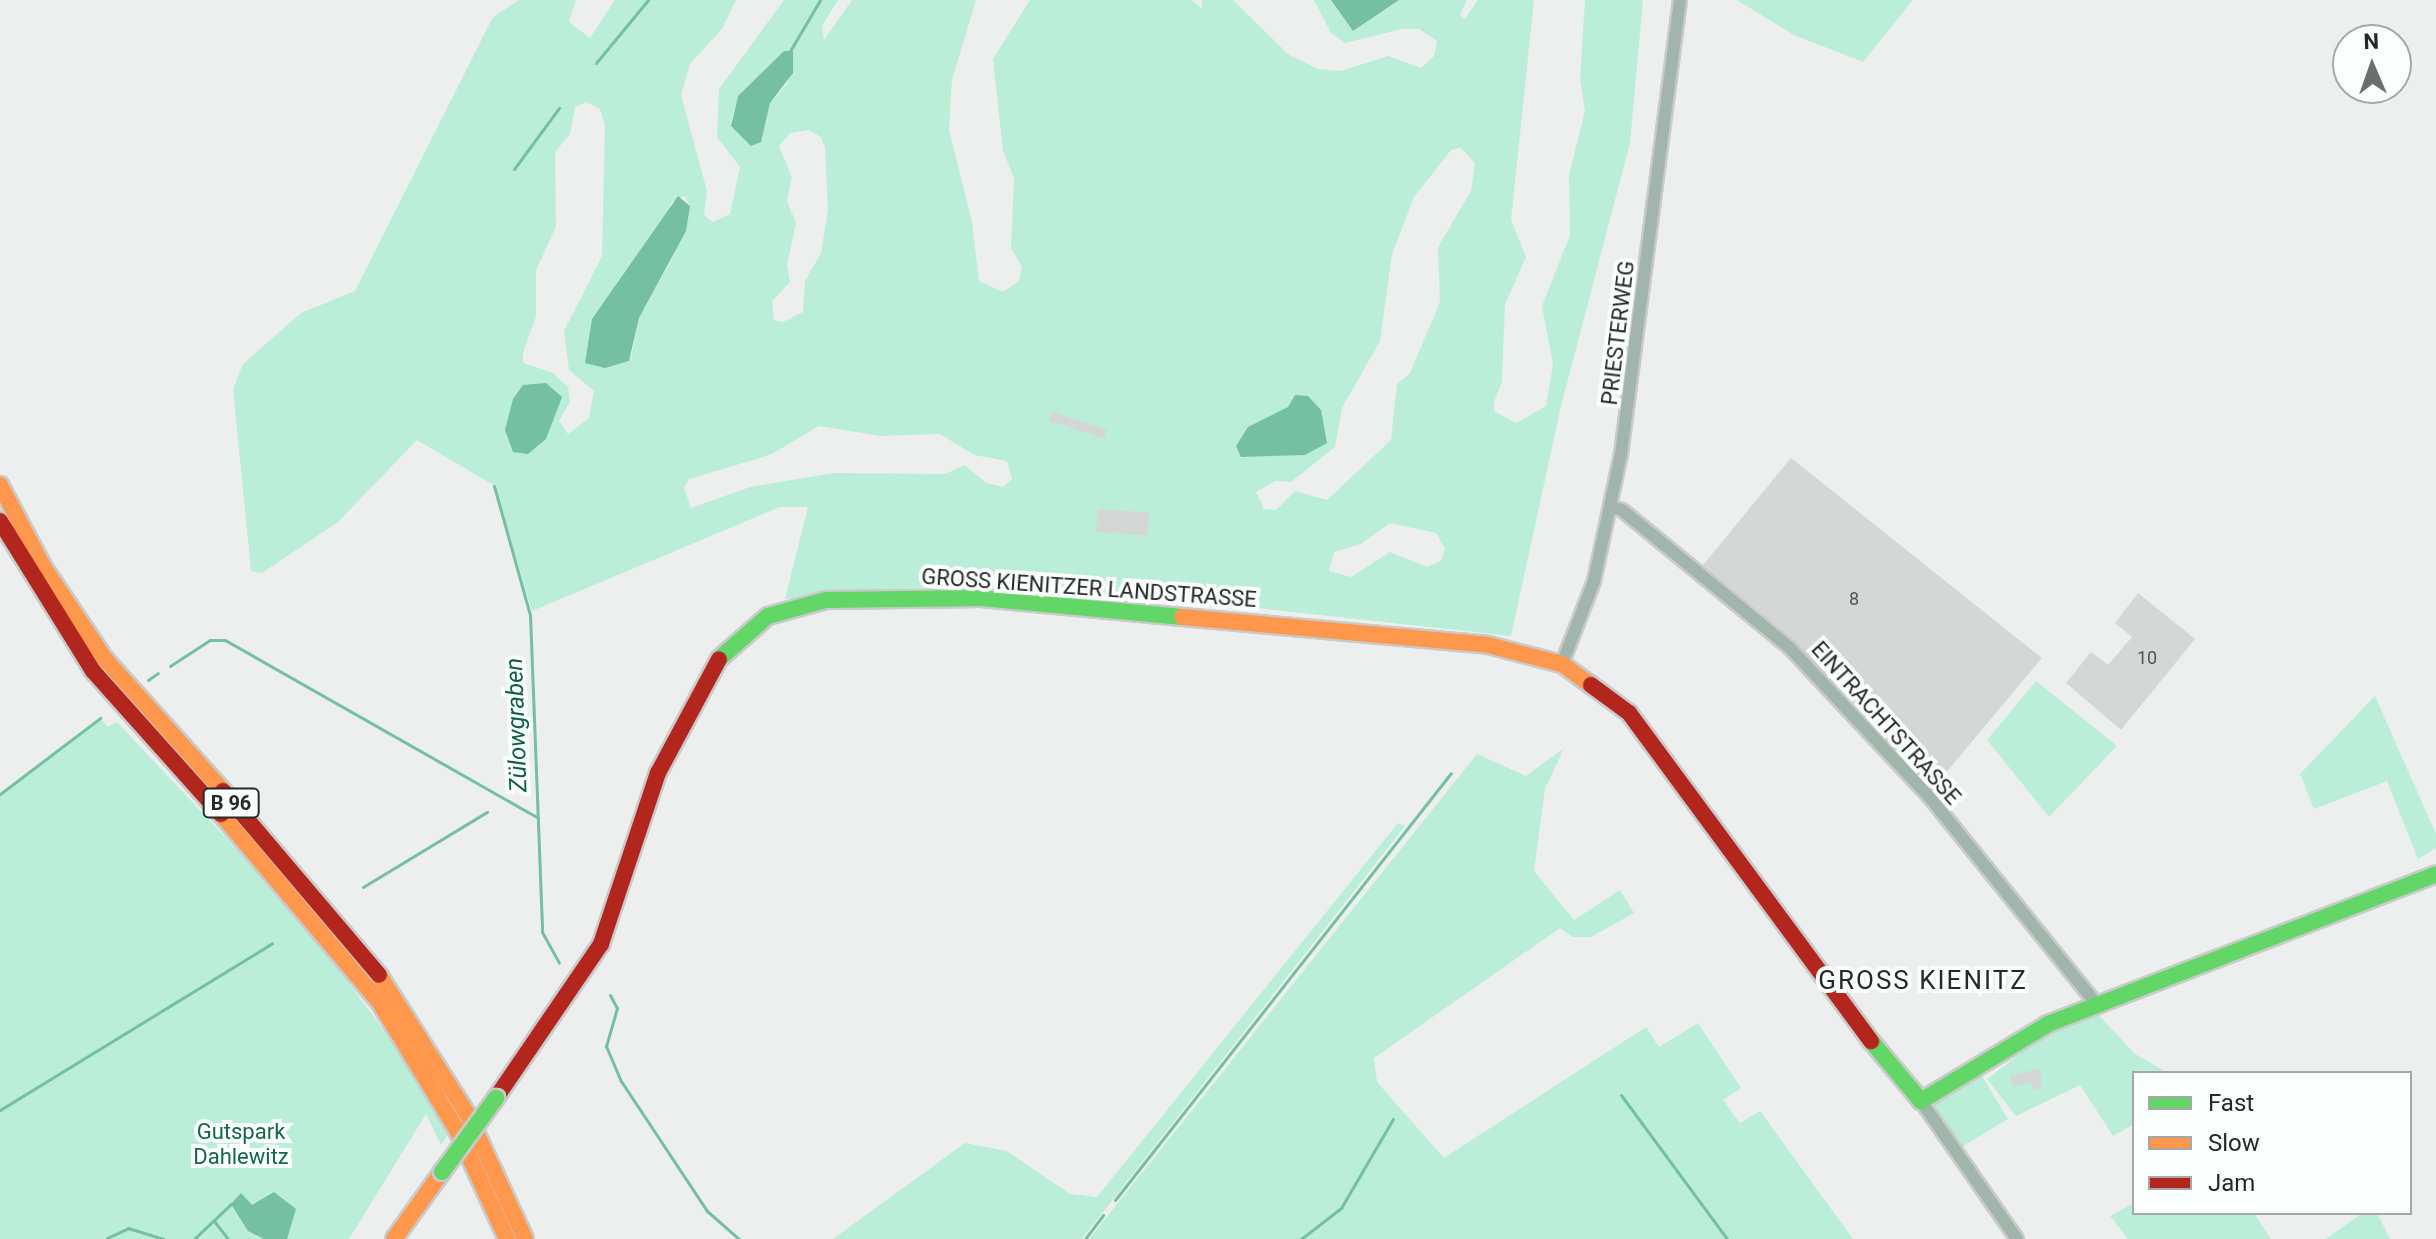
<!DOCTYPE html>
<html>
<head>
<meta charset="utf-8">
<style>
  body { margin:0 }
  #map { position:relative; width:2436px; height:1239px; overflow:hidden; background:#edefee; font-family:Roboto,sans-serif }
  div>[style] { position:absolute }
  .green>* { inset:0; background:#baeed8; transform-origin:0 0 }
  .water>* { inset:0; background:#75bfa2 }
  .stream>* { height:3px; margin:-1.5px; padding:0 1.5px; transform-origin:1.5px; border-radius:1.5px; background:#75bfa2 }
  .building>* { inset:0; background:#d5d6d6; transform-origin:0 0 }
  .roads { filter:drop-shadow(2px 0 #c9cbca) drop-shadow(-2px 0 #c9cbca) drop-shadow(0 2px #c9cbca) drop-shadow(0 -2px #c9cbca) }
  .street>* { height:12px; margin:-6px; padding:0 6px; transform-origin:6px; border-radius:6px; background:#a1b5ad }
  .fast>* { height:16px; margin:-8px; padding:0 8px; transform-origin:8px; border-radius:8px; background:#63d668 }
  .slow>* { height:16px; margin:-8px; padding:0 8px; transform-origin:8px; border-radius:8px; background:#ff974d }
  .jam>* { height:16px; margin:-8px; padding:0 8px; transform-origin:8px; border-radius:8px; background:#b3261e }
  .bridges { filter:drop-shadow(2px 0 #c9cbca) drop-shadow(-2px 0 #c9cbca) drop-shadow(0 2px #c9cbca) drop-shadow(0 -2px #c9cbca) }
  .fast-bridge>* { height:16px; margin:-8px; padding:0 8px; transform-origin:8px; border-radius:8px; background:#63d668 }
  span { translate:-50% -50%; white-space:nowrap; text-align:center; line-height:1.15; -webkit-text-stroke:8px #fafefc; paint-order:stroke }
  .number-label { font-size:18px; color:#545454 }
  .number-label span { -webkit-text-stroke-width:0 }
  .shield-label span { padding:2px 6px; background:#fafefc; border:2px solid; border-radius:6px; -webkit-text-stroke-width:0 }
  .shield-label { font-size:20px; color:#272828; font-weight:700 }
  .street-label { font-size:22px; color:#272828 }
  .park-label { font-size:22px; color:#17654a }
  .water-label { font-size:24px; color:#0f6045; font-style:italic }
  .quarter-label { font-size:26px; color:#272828; letter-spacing:2px }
  .legend { position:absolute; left:2132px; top:1071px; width:280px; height:144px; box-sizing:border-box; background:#fafefc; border:2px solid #a6a8a7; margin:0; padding:10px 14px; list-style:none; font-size:24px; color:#272828 }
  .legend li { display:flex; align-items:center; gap:16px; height:40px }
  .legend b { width:40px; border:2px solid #a6a8a7 }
  .north { position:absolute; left:2332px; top:24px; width:80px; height:80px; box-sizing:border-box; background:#fafefc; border:2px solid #a6a8a7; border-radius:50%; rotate:358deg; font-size:22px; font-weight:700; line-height:32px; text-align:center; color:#272828 }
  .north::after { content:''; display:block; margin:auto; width:28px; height:36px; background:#6c6e6d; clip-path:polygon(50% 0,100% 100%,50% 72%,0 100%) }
</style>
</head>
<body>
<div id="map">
  <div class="green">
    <div style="clip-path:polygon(evenodd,519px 0,576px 0,569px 22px,590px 38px,615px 0,736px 0,722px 29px,690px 64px,681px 95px,707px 191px,704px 215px,713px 222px,730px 214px,740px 167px,717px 137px,719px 89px,784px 0,838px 0,822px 26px,824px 40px,852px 0,976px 0,952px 80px,949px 130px,972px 222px,979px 281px,1003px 292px,1019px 281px,1022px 267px,1011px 248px,1014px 178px,1003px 151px,993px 59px,1030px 0,1191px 0,1202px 8px,1202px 0,1233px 0,1289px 55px,1318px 69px,1341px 71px,1388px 56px,1421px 68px,1434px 56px,1437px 41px,1419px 29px,1402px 29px,1345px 43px,1331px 33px,1314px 0,1331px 0,1353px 31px,1399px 0,1467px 0,1460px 14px,1464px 20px,1478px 0,1534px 0,1511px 220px,1526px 257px,1505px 304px,1502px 382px,1494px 401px,1494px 411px,1516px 423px,1546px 406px,1553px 365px,1542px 306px,1570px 235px,1569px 175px,1585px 111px,1580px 79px,1585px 0,1643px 0,1630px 143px,1561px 406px,1511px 636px,1194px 601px,928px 587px,785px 599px,808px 507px,780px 507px,532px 611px,495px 486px,417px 440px,338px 522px,262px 573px,251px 571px,233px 389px,243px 364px,301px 313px,355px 291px,493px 17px,519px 0,784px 51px,793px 51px,788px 83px,770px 103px,761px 142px,731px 126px,732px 117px,738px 96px,784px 51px,519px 0,586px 102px,600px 109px,605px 126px,602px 256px,564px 331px,569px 370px,594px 391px,589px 418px,568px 434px,559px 421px,570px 402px,568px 387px,553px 373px,523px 363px,523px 353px,536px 316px,536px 270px,556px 227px,555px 152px,570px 134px,575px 107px,586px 102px,519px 0,808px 130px,821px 137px,825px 148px,828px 210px,821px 253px,805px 281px,803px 312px,783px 322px,774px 320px,772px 301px,790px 282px,787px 265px,796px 223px,787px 201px,792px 177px,779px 146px,790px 133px,808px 130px,519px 0,1461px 148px,1475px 163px,1471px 191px,1438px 247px,1440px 302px,1410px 373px,1397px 384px,1391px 440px,1327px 500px,1295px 491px,1276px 510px,1264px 509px,1256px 492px,1275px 481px,1291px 482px,1335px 447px,1342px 408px,1380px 341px,1392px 254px,1414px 197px,1451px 150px,1461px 148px,519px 0,685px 196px,690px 206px,674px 255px,639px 318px,631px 357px,592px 319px,656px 234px,672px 202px,685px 196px,519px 0,819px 426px,880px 436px,940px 434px,974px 455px,1007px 461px,1012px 479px,1003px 487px,986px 483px,965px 465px,945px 474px,833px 473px,750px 487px,691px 508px,684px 488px,689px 479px,770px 455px,819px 426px,519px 0,1390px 523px,1436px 533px,1445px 549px,1441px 561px,1427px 567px,1390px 552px,1351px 577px,1329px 571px,1334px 552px,1361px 544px,1390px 523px)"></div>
    <div style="clip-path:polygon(1737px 0,1913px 0,1863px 62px,1794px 35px)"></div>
    <div style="clip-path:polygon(2036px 681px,2117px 746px,2049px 817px,1987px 740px)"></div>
    <div style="clip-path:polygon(2375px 696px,2436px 834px,2436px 848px,2418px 859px,2387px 781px,2314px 809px,2300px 774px)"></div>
    <div style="clip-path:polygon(100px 718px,108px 727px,117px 722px,302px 919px,407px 1062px,448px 1135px,441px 1145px,426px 1114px,349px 1239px,0 1239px,0 793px)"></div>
    <div style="clip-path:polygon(1564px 748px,1545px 789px,1534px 871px,1574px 920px,1620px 890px,1634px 913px,1591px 937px,1573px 937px,1560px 928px,1374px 1058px,1377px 1082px,1444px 1158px,1646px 1027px,1659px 1047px,1698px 1023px,1741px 1088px,1723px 1100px,1740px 1123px,1760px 1111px,1853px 1239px,1089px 1239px,1477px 754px,1526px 776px)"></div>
    <div style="clip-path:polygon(1398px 823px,1405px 826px,1082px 1239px,833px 1239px,965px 1143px,1007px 1151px,1070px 1194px,1097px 1197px)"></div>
    <div style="clip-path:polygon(2095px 1011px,2135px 1054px,2168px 1073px,2134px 1073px,2134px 1124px,2113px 1136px,2080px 1085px,2016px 1116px,1987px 1079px,2051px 1030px)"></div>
    <div style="left:1979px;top:1071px;width:56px;height:64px;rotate:59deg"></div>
    <div style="clip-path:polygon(2134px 1203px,2134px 1213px,2254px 1213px,2271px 1239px,2128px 1239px,2110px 1216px)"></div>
    <div style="clip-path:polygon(2362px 1213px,2377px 1213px,2390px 1239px,2326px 1239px)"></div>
  </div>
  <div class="water">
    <div style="clip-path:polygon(1331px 0,1399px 0,1353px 31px)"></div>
    <div style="clip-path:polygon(784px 51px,793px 51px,793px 73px,770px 103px,761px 142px,751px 146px,731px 126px,738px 96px)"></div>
    <div style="clip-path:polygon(678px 196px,690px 206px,686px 231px,639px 318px,629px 361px,605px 368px,585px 363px,592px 319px)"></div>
    <div style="clip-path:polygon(546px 383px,562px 397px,546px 439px,528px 454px,513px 452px,505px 430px,513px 399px,523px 385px)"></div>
    <div style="clip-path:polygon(1295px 395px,1308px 396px,1321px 410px,1327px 443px,1305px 455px,1241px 457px,1236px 446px,1248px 427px,1288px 407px)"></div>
    <div style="clip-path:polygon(274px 1192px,296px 1209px,287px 1239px,264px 1239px,248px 1231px,231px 1204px,241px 1193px,252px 1205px)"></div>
  </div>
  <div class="stream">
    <div style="left:790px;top:51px;width:59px;rotate:-59.5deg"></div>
    <div style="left:596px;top:63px;width:82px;rotate:-50.5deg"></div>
    <div style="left:514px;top:169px;width:76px;rotate:-53.6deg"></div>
    <div style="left:494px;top:486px;width:134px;rotate:74.4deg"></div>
    <div style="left:530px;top:615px;width:317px;rotate:87.8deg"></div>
    <div style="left:542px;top:932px;width:35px;rotate:61deg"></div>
    <div style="left:170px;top:666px;width:48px;rotate:-33deg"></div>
    <div style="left:210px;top:640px;width:15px"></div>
    <div style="left:225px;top:640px;width:360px;rotate:29.6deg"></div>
    <div style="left:148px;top:680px;width:12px;rotate:-35deg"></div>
    <div style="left:0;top:794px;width:126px;rotate:-37.2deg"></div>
    <div style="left:363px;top:887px;width:145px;rotate:-31.2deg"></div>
    <div style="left:610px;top:995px;width:15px;rotate:62deg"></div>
    <div style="left:617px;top:1008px;width:40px;rotate:106deg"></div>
    <div style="left:606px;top:1046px;width:38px;rotate:67deg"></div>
    <div style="left:621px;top:1081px;width:156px;rotate:56.5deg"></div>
    <div style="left:707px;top:1211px;width:43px;rotate:41.2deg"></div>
    <div style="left:1621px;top:1095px;width:179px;rotate:53.6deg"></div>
    <div style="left:0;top:1110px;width:319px;rotate:-31.5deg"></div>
    <div style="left:1115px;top:1200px;width:543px;rotate:-51.8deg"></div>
    <div style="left:214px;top:1221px;width:23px;rotate:52deg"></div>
    <div style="left:107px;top:1238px;width:23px;rotate:-25deg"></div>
    <div style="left:128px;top:1228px;width:37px;rotate:17deg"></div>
    <div style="left:194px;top:1239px;width:51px;rotate:-43.4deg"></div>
    <div style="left:1085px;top:1239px;width:30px;rotate:-53deg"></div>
    <div style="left:1301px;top:1239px;width:51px;rotate:-37.8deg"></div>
    <div style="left:1341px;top:1208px;width:103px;rotate:-59.7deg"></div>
  </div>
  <div class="building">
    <div style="left:1052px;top:412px;width:58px;height:9px;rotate:18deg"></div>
    <div style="clip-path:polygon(1791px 458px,2042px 658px,1933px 788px,1795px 641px,1703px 565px)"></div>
    <div style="left:1098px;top:509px;width:51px;height:23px;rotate:4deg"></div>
    <div style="clip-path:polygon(2138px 593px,2195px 639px,2121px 730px,2066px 683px,2091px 652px,2108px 665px,2132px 637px,2115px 623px)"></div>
    <div style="clip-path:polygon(2041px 1068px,2041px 1088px,2033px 1090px,2031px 1082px,2013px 1087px,2010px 1076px)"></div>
  </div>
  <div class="roads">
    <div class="street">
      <div style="left:1610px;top:507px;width:12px;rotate:14deg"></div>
      <div style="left:1622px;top:510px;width:216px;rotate:39.4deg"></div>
      <div style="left:1789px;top:647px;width:208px;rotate:46.9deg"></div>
      <div style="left:1931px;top:799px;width:265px;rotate:51.1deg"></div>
      <div style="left:1562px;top:664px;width:89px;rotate:-68.9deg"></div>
      <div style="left:1594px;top:581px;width:130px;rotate:-78deg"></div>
      <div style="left:1621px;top:454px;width:458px;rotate:-82.6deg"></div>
      <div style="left:1921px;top:1101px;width:168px;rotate:55.2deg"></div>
    </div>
    <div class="fast">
      <div style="left:719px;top:659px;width:65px;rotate:-41.3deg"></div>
      <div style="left:768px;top:616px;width:60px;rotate:-15.4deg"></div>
      <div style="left:826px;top:600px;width:155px;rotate:-0.7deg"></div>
      <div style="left:981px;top:598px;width:202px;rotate:5.4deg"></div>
      <div style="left:1871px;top:1041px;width:78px;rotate:50.2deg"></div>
      <div style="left:1921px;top:1101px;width:149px;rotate:-31.2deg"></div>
      <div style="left:2048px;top:1024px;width:416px;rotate:-21.1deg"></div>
    </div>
    <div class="slow">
      <div style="left:0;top:485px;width:94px;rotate:62.1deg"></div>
      <div style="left:44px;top:568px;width:110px;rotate:56.2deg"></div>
      <div style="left:105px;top:659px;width:177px;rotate:48.2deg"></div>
      <div style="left:1182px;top:617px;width:307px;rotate:5.2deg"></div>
      <div style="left:1488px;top:645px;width:76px;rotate:14.4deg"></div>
      <div style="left:1562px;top:664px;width:36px;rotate:36deg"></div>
      <div style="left:221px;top:814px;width:247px;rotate:49.9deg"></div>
      <div style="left:380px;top:1003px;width:151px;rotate:58.8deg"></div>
      <div style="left:458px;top:1132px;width:118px;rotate:65.4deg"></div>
      <div style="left:379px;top:975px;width:168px;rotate:57.6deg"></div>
      <div style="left:469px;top:1117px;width:134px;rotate:65.3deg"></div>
      <div style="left:394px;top:1239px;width:82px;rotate:-54.4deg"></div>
    </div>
    <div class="jam">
      <div style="left:0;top:521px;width:176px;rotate:58.2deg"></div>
      <div style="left:93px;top:671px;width:192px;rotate:48.2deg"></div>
      <div style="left:1591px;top:685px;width:47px;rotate:36.4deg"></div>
      <div style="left:1629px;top:713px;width:408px;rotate:53.6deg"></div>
      <div style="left:223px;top:791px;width:241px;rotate:49.7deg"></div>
      <div style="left:496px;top:1098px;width:186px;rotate:-55.7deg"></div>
      <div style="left:601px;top:944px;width:180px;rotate:-71.6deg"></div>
      <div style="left:658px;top:773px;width:129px;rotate:-61.8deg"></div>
    </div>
  </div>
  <div class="bridges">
    <div class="fast-bridge">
      <div style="left:442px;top:1172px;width:92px;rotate:-53.9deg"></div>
    </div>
  </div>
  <div class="number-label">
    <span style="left:1854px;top:599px">8</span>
    <span style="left:2147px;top:658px">10</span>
  </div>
  <div class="shield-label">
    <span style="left:231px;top:803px">B 96</span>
  </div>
  <div class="street-label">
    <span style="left:1618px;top:333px;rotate:-83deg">PRIESTERWEG</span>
    <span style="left:1089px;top:588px;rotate:4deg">GROSS KIENITZER LANDSTRASSE</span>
    <span style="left:1886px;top:723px;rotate:48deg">EINTRACHTSTRASSE</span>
  </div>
  <div class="park-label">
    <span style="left:241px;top:1144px">Gutspark<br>Dahlewitz</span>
  </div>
  <div class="water-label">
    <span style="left:517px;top:725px;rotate:-92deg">Zülowgraben</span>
  </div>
  <div class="quarter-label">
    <span style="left:1923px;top:981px">GROSS KIENITZ</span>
  </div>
  <ul class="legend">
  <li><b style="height:10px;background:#63d668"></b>Fast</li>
  <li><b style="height:10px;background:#ff974d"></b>Slow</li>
  <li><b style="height:10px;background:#b3261e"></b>Jam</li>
  </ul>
  <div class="north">N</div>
</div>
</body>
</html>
